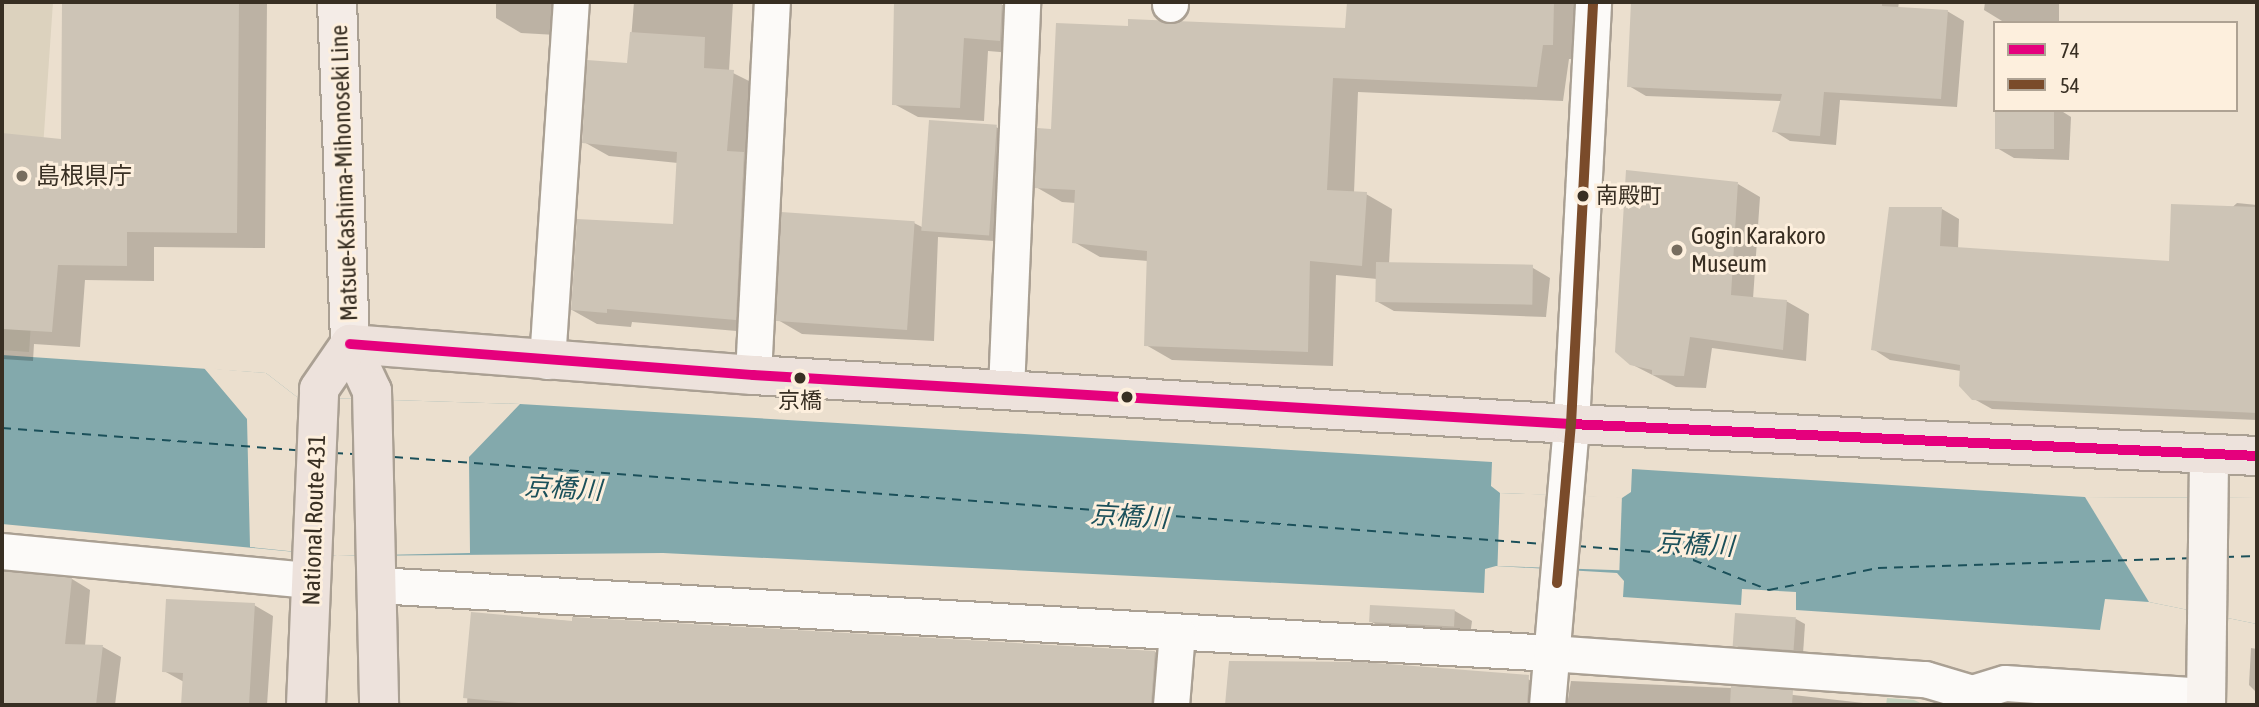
<!DOCTYPE html>
<html>
<head>
<meta charset="utf-8">
<style>
  body { margin:0 }
  #map { position:relative; width:2259px; height:707px; overflow:hidden; background:#ebdfce; font-family:"Asap Condensed","Noto Sans JP",sans-serif }
  div>[style] { position:absolute }
  .commercial>* { inset:0; background:#dcd2be }
  .green>* { inset:0; background:#c4d2be }
  .water>* { inset:0; background:#83a9ac }
  .pier>* { inset:0; background:#ebdfce; transform-origin:0 0 }
  .shadow>* { inset:0; background:#0003 }
  .ferry>* { height:2px; margin-top:-1px; transform-origin:0; background:repeating-linear-gradient(90deg,#1b505a 0 9px,transparent 0 16px) }
  .building>* { inset:0; background:#cdc4b6; transform-origin:0 0 }
  .roads { filter:drop-shadow(2px 0 #aaa093) drop-shadow(-2px 0 #aaa093) drop-shadow(0 2px #aaa093) drop-shadow(0 -2px #aaa093) }
  .street>* { height:35px; margin:-17.5px; padding:0 17.5px; transform-origin:17.5px; border-radius:17.5px; background:#fcfaf8 }
  .secondary>* { height:38px; margin:-19px; padding:0 19px; transform-origin:19px; border-radius:19px; background:#f8f3ef }
  .primary>* { height:38px; margin:-19px; padding:0 19px; transform-origin:19px; border-radius:19px; background:#f4ece7 }
  .highway>* { height:38px; margin:-19px; padding:0 19px; transform-origin:19px; border-radius:19px; background:#ede2dc }
  .bus-1>* { height:10px; margin:-5px; padding:0 5px; transform-origin:5px; border-radius:5px; background:#e5007d }
  .bus-2>* { height:10px; margin:-5px; padding:0 5px; transform-origin:5px; border-radius:5px; background:#7a4b2a }
  .dots>* { width:19px; height:19px; translate:-50% -50%; box-sizing:border-box; border:4px solid #fdefdd; border-radius:50% }
  span { translate:-50% -50%; white-space:nowrap; text-align:center; line-height:1.15; -webkit-text-stroke:6px #fdefdd; paint-order:stroke }
  .bus-label { font-size:22px; color:#382f23 }
  .left { translate:0 -50%; text-align:left }
  .street-label { font-size:24px; color:#382f23 }
  .poi-label { font-size:24px; color:#382f23 }
  .water-label { font-size:26px; color:#1b505a; font-style:italic }
  .frame { position:absolute; inset:0; border:4px solid #382f23; pointer-events:none }
  .legend { position:absolute; left:1993px; top:21px; width:245px; height:91px; box-sizing:border-box; background:#fdefdd; border:2px solid #aea293; margin:0; padding:9px 12px; list-style:none; font-size:21px; color:#382f23 }
  .legend li { display:flex; align-items:center; gap:14px; height:35px }
  .legend b { width:35px; border:2px solid #aea293 }
</style>
</head>
<body>
<div id="map">
  <div class="commercial">
    <div style="clip-path:polygon(2px 2px,53px 2px,29px 352px,2px 350px)"></div>
  </div>
  <div class="green">
    <div style="clip-path:polygon(1887px 698px,1914px 700px,1925px 705px,1886px 705px)"></div>
  </div>
  <div class="water">
    <div style="clip-path:polygon(2px 355px,266px 373px,297px 397px,520px 404px,1492px 462px,1491px 486px,1500px 493px,1622px 498px,1631px 492px,1632px 469px,2085px 497px,2257px 498px,2257px 624px,2149px 602px,2105px 599px,2100px 630px,1796px 610px,1796px 592px,1742px 589px,1741px 605px,1623px 597px,1624px 581px,1617px 573px,1496px 566px,1485px 569px,1484px 593px,663px 553px,337px 556px,2px 524px)"></div>
  </div>
  <div class="pier">
    <div style="clip-path:polygon(204px 368px,266px 373px,297px 397px,520px 404px,469px 457px,470px 553px,337px 556px,250px 547px,247px 419px)"></div>
    <div style="left:1500px;top:493px;width:122px;height:73px;rotate:2deg"></div>
    <div style="clip-path:polygon(2085px 497px,2257px 498px,2257px 624px,2149px 602px)"></div>
  </div>
  <div class="shadow">
    <div style="clip-path:polygon(64px 2px,267px 2px,265px 248px,154px 247px,154px 281px,85px 280px,80px 347px,34px 344px,33px 361px,2px 359px,2px 135px,63px 140px)"></div>
    <div style="clip-path:polygon(496px 2px,581px 2px,574px 36px,521px 33px,496px 18px)"></div>
    <div style="clip-path:polygon(634px 2px,733px 2px,729px 71px,759px 86px,760px 333px,632px 322px,631px 327px,597px 324px,572px 310px,675px 226px,678px 163px,609px 156px,584px 142px,629px 65px)"></div>
    <div style="clip-path:polygon(896px 2px,1001px 4px,1025px 18px,1024px 54px,988px 51px,984px 121px,918px 117px,894px 104px)"></div>
    <div style="clip-path:polygon(1452px 2px,1582px 2px,1579px 59px,1569px 59px,1563px 101px,1358px 92px,1354px 193px,1366px 194px,1392px 209px,1389px 264px,1533px 268px,1550px 278px,1546px 317px,1394px 311px,1376px 301px,1377px 279px,1336px 275px,1333px 366px,1172px 360px,1146px 345px,1148px 261px,1100px 257px,1074px 242px,1076px 203px,1062px 202px,1036px 187px,1053px 131px,1450px 33px)"></div>
    <div style="clip-path:polygon(1634px 2px,1899px 2px,1898px 9px,1947px 11px,1964px 21px,1957px 107px,1840px 100px,1836px 145px,1790px 141px,1774px 131px,1781px 101px,1646px 96px,1629px 86px)"></div>
    <div style="clip-path:polygon(1985px 2px,2059px 2px,2059px 22px,2002px 21px,1984px 10px)"></div>
    <div style="clip-path:polygon(2017px 110px,2060px 110px,2071px 117px,2069px 160px,2014px 158px,1997px 148px)"></div>
    <div style="clip-path:polygon(996px 127px,1012px 136px,1008px 242px,938px 237px,934px 341px,802px 334px,778px 320px,914px 223px,926px 229px)"></div>
    <div style="clip-path:polygon(1738px 184px,1760px 197px,1753px 299px,1786px 301px,1809px 314px,1806px 361px,1712px 348px,1706px 388px,1676px 387px,1631px 364px)"></div>
    <div style="clip-path:polygon(2237px 203px,2257px 205px,2257px 420px,1992px 409px,1974px 399px,1961px 371px,1890px 360px,1873px 349px,1942px 209px,1959px 219px,1958px 249px,2171px 263px)"></div>
    <div style="clip-path:polygon(2px 571px,72px 579px,90px 590px,85px 646px,103px 647px,121px 657px,115px 705px,2px 705px)"></div>
    <div style="clip-path:polygon(254px 605px,273px 616px,267px 705px,183px 705px,184px 682px,164px 671px)"></div>
    <div style="clip-path:polygon(1455px 611px,1472px 621px,1470px 636px,1388px 631px,1370px 621px)"></div>
    <div style="clip-path:polygon(472px 614px,993px 652px,988px 705px,467px 705px)"></div>
    <div style="clip-path:polygon(1796px 619px,1805px 624px,1803px 654px,1744px 650px,1735px 645px)"></div>
    <div style="clip-path:polygon(1037px 645px,1155px 652px,1172px 662px,1171px 705px,1034px 705px)"></div>
    <div style="clip-path:polygon(2251px 648px,2257px 649px,2257px 693px,2249px 685px)"></div>
    <div style="clip-path:polygon(1231px 663px,1528px 679px,1546px 690px,1546px 705px,1227px 705px)"></div>
    <div style="clip-path:polygon(1571px 681px,1731px 688px,1881px 705px,1567px 705px)"></div>
  </div>
  <div class="ferry">
    <div style="left:2px;top:428px;width:296px;rotate:4.3deg"></div>
    <div style="left:334px;top:453px;width:19px;rotate:3deg"></div>
    <div style="left:394px;top:457px;width:1152px;rotate:4.33deg"></div>
    <div style="left:1577px;top:546px;width:101px;rotate:4.5deg"></div>
    <div style="left:1678px;top:554px;width:98px;rotate:21.6deg"></div>
    <div style="left:1769px;top:590px;width:111px;rotate:-11.4deg"></div>
    <div style="left:1878px;top:568px;width:310px;rotate:-1.8deg"></div>
    <div style="left:2225px;top:557px;width:32px;rotate:-2deg"></div>
  </div>
  <div class="building">
    <div style="clip-path:polygon(62px 2px,239px 2px,237px 233px,127px 232px,127px 266px,58px 265px,52px 332px,2px 329px,2px 133px,61px 139px)"></div>
    <div style="clip-path:polygon(894px 2px,1002px 2px,1000px 41px,964px 38px,960px 108px,892px 105px)"></div>
    <div style="clip-path:polygon(1347px 2px,1554px 2px,1553px 45px,1543px 45px,1537px 87px,1333px 78px,1327px 190px,1367px 192px,1362px 266px,1310px 261px,1308px 352px,1144px 346px,1147px 251px,1072px 243px,1075px 190px,1034px 188px,1037px 128px,1051px 129px,1056px 23px,1128px 26px,1128px 19px,1345px 28px)"></div>
    <div style="clip-path:polygon(1631px 2px,1882px 2px,1882px 6px,1948px 10px,1941px 99px,1824px 92px,1820px 136px,1772px 132px,1782px 94px,1627px 87px)"></div>
    <div style="clip-path:polygon(630px 32px,705px 37px,704px 68px,734px 70px,727px 151px,744px 152px,736px 320px,607px 309px,607px 313px,571px 310px,577px 219px,673px 224px,677px 152px,582px 143px,587px 60px,627px 63px)"></div>
    <div style="left:1995px;top:110px;width:59px;height:39px"></div>
    <div style="left:929px;top:120px;width:68px;height:111px;rotate:4deg"></div>
    <div style="clip-path:polygon(1626px 170px,1738px 182px,1731px 295px,1787px 300px,1783px 350px,1690px 337px,1684px 376px,1652px 375px,1652px 370px,1630px 365px,1615px 352px)"></div>
    <div style="clip-path:polygon(2171px 204px,2257px 207px,2257px 413px,1972px 400px,1959px 386px,1960px 365px,1871px 350px,1889px 207px,1942px 207px,1940px 246px,2169px 261px)"></div>
    <div style="left:781px;top:212px;width:134px;height:109px;rotate:4deg"></div>
    <div style="left:1376px;top:262px;width:157px;height:40px;rotate:1deg"></div>
    <div style="clip-path:polygon(2px 571px,72px 578px,65px 644px,103px 645px,96px 705px,2px 705px)"></div>
    <div style="clip-path:polygon(166px 599px,255px 603px,249px 705px,181px 705px,183px 673px,162px 672px)"></div>
    <div style="left:1370px;top:605px;width:85px;height:17px;rotate:3deg"></div>
    <div style="clip-path:polygon(471px 612px,572px 621px,572px 617px,1155px 651px,1151px 705px,540px 705px,463px 698px)"></div>
    <div style="left:1735px;top:613px;width:61px;height:33px;rotate:4deg"></div>
    <div style="clip-path:polygon(1229px 661px,1363px 662px,1529px 675px,1527px 705px,1225px 705px)"></div>
    <div style="clip-path:polygon(1731px 686px,1793px 690px,1792px 705px,1730px 705px)"></div>
  </div>
  <div class="roads">
    <div class="street">
      <div style="left:1170px;top:4px;width:2px;rotate:-90deg"></div>
      <div style="left:547px;top:361px;width:360px;rotate:-86.2deg"></div>
      <div style="left:753px;top:375px;width:373px;rotate:-87.1deg"></div>
      <div style="left:1006px;top:390px;width:388px;rotate:-87.6deg"></div>
      <div style="left:2px;top:551px;width:310px;rotate:5.4deg"></div>
      <div style="left:376px;top:585px;width:1176px;rotate:3.31deg"></div>
      <div style="left:1550px;top:653px;width:376px;rotate:4deg"></div>
      <div style="left:1925px;top:679px;width:49px;rotate:16.6deg"></div>
      <div style="left:1972px;top:693px;width:34px;rotate:-17deg"></div>
      <div style="left:2005px;top:683px;width:201px;rotate:3.7deg"></div>
      <div style="left:1171px;top:705px;width:73px;rotate:-85.3deg"></div>
      <div style="left:1547px;top:705px;width:282px;rotate:-85.1deg"></div>
      <div style="left:1571px;top:424px;width:423px;rotate:-87deg"></div>
    </div>
    <div class="secondary">
      <div style="left:2206px;top:705px;width:250px;rotate:-89.3deg"></div>
    </div>
    <div class="primary">
      <div style="left:337px;top:2px;width:342px;rotate:87.8deg"></div>
    </div>
    <div class="highway">
      <div style="left:350px;top:344px;width:404px;rotate:4.4deg"></div>
      <div style="left:753px;top:375px;width:819px;rotate:3.43deg"></div>
      <div style="left:1571px;top:424px;width:687px;rotate:2.67deg"></div>
      <div style="left:350px;top:344px;width:52px;rotate:64.9deg"></div>
      <div style="left:372px;top:391px;width:314px;rotate:88.7deg"></div>
      <div style="left:306px;top:705px;width:316px;rotate:-87.6deg"></div>
      <div style="left:319px;top:389px;width:55px;rotate:-55.4deg"></div>
    </div>
  </div>
  <div class="bus-1">
    <div style="left:350px;top:344px;width:404px;rotate:4.4deg"></div>
    <div style="left:753px;top:375px;width:819px;rotate:3.43deg"></div>
    <div style="left:1571px;top:424px;width:687px;rotate:2.67deg"></div>
  </div>
  <div class="bus-2">
    <div style="left:1557px;top:583px;width:160px;rotate:-85deg"></div>
    <div style="left:1571px;top:424px;width:423px;rotate:-87deg"></div>
  </div>
  <div class="dots">
    <div style="left:22px;top:176px;background:#776d5f"></div>
    <div style="left:1583px;top:196px;background:#382f23"></div>
    <div style="left:1677px;top:250px;background:#776d5f"></div>
    <div style="left:800px;top:378px;background:#382f23"></div>
    <div style="left:1127px;top:397px;background:#382f23"></div>
  </div>
  <div class="bus-label">
    <span class="left" style="left:1596px;top:196px">南殿町</span>
    <span style="left:800px;top:401px">京橋</span>
  </div>
  <div class="street-label">
    <span style="left:344px;top:173px;rotate:-92deg">Matsue-Kashima-Mihonoseki Line</span>
    <span style="left:314px;top:520px;rotate:-88deg">National Route 431</span>
  </div>
  <div class="poi-label">
    <span class="left" style="left:36px;top:176px">島根県庁</span>
    <span class="left" style="left:1691px;top:250px">Gogin Karakoro<br>Museum</span>
  </div>
  <div class="water-label">
    <span style="left:563px;top:489px;rotate:3deg">京橋川</span>
    <span style="left:1129px;top:517px;rotate:3deg">京橋川</span>
    <span style="left:1695px;top:545px;rotate:3deg">京橋川</span>
  </div>
  <div class="frame"></div>
  <ul class="legend">
  <li><b style="height:9px;background:#e5007d"></b>74</li>
  <li><b style="height:9px;background:#7a4b2a"></b>54</li>
  </ul>
</div>
</body>
</html>
